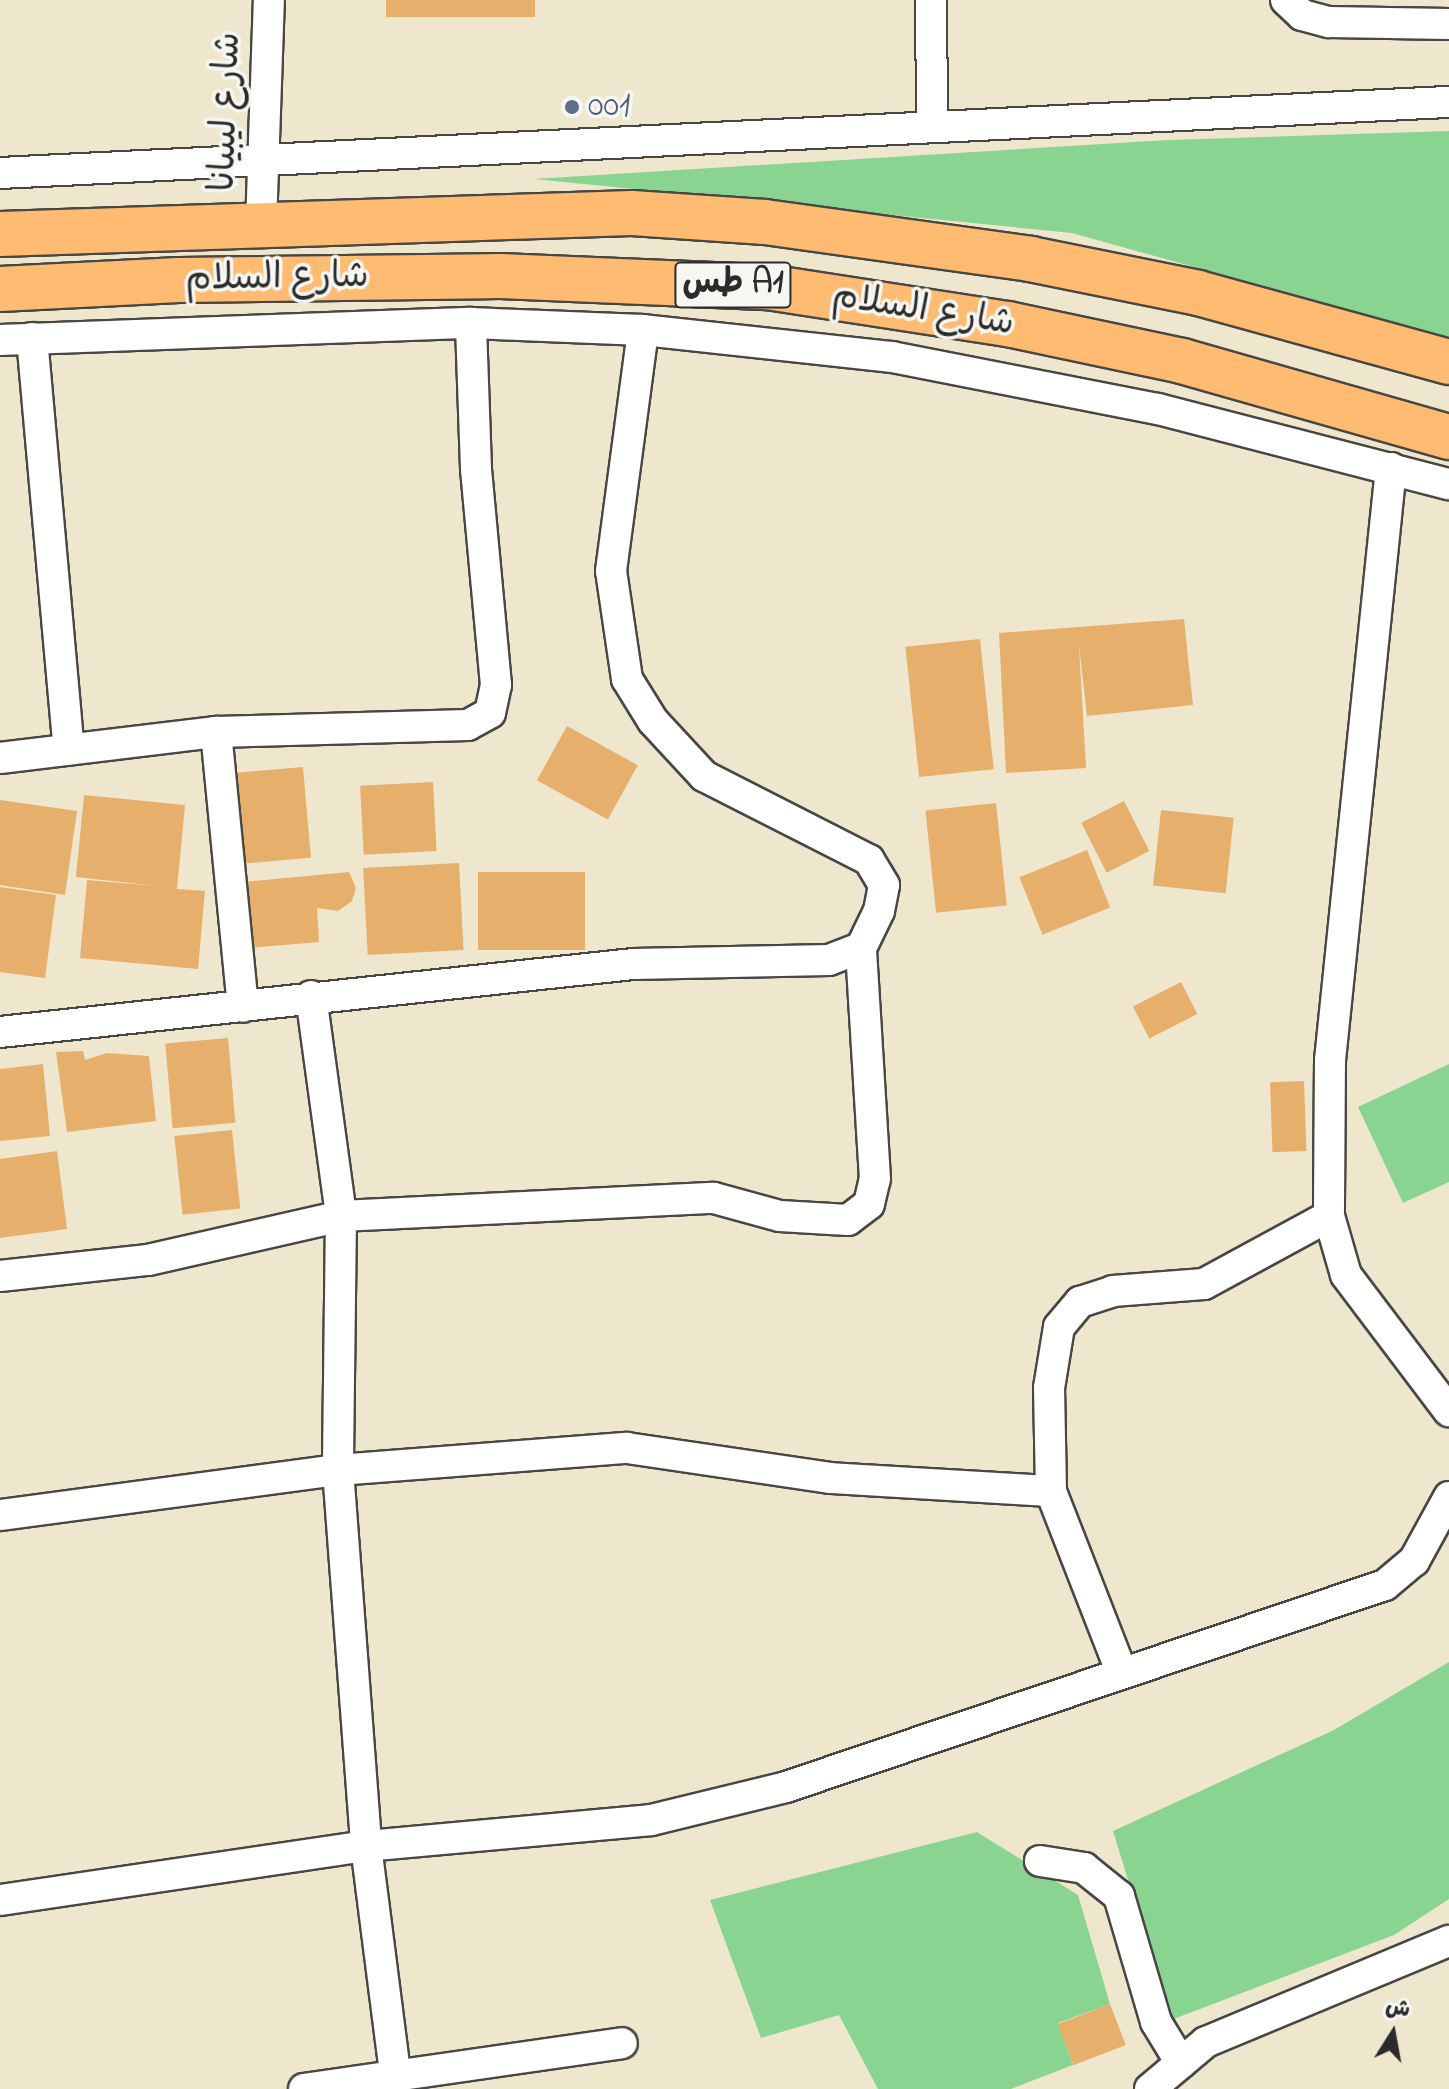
<!DOCTYPE html>
<html>
<head>
<meta charset="utf-8">
<style>
  body { margin:0 }
  #map { position:relative; width:1449px; height:2089px; overflow:hidden; background:#efe6ce; font-family:"Indie Flower","Playpen Sans Arabic",sans-serif }
  div>[style] { position:absolute }
  .green>* { inset:0; background:#89d491 }
  .building>* { inset:0; background:#e6b06c; transform-origin:0 0 }
  .roads { filter:drop-shadow(2px 0 #484743) drop-shadow(-2px 0 #484743) drop-shadow(0 2px #484743) drop-shadow(0 -2px #484743) }
  .minor>* { height:30px; margin:-15px; padding:0 15px; transform-origin:15px; border-radius:15px; background:#fff }
  .trunk>* { height:44px; margin:-22px; padding:0 22px; transform-origin:22px; border-radius:22px; background:#febb71 }
  .dots>* { width:22px; height:22px; translate:-50% -50%; box-sizing:border-box; border:4px solid #f6f6f2; border-radius:50% }
  span { translate:-50% -50%; white-space:nowrap; text-align:center; line-height:1.15; -webkit-text-stroke:7px #f6f6f2; paint-order:stroke }
  .shield-label span { padding:2px 6px; background:#f6f6f2; border:2px solid; border-radius:6px; -webkit-text-stroke-width:0 }
  .shield-label { font-size:34px; color:#2b2b2b; font-weight:700 }
  .service-label { font-size:36px; color:#4e5e75 }
  .left { translate:0 -50%; text-align:left }
  .street-label { font-size:36px; color:#2b2b2b }
  .north { position:absolute; left:1353px; top:1993px; width:80px; height:80px; -webkit-text-stroke:6px #f6f6f2; paint-order:stroke; rotate:11deg; font-size:22px; font-weight:700; line-height:32px; text-align:center; color:#2b2b2b }
  .north::after { content:''; display:block; margin:auto; width:28px; height:36px; background:#2b2b2b; clip-path:polygon(50% 0,100% 100%,50% 72%,0 100%) }
</style>
</head>
<body>
<div id="map">
  <div class="green">
    <div style="clip-path:polygon(1449px 131px,1449px 338px,1072px 233px,534px 179px,1168px 140px)"></div>
    <div style="clip-path:polygon(1449px 1064px,1449px 1182px,1403px 1203px,1358px 1107px)"></div>
    <div style="clip-path:polygon(1449px 1662px,1449px 1899px,1394px 1935px,1171px 2020px,1113px 1831px,1334px 1730px)"></div>
    <div style="clip-path:polygon(977px 1832px,1078px 1895px,1110px 2004px,1058px 2023px,1073px 2065px,1011px 2089px,878px 2089px,839px 2015px,761px 2038px,710px 1900px)"></div>
  </div>
  <div class="building">
    <div style="left:386px;top:0;width:149px;height:17px"></div>
    <div style="clip-path:polygon(1184px 619px,1193px 705px,1087px 716px,1079px 646px,1086px 768px,1006px 773px,999px 633px)"></div>
    <div style="left:980px;top:639px;width:131px;height:75px;rotate:84deg"></div>
    <div style="left:567px;top:726px;width:81px;height:62px;rotate:29deg"></div>
    <div style="left:303px;top:767px;width:91px;height:74px;rotate:85deg"></div>
    <div style="left:433px;top:782px;width:69px;height:73px;rotate:87deg"></div>
    <div style="clip-path:polygon(84px 795px,185px 805px,177px 889px,205px 891px,198px 969px,80px 958px,87px 880px,157px 886px,76px 877px)"></div>
    <div style="clip-path:polygon(0 800px,77px 811px,65px 895px,0 885px)"></div>
    <div style="left:1124px;top:801px;width:56px;height:48px;rotate:63deg"></div>
    <div style="left:996px;top:803px;width:103px;height:71px;rotate:84deg"></div>
    <div style="left:1161px;top:810px;width:73px;height:76px;rotate:6deg"></div>
    <div style="left:1087px;top:850px;width:62px;height:73px;rotate:68deg"></div>
    <div style="left:459px;top:863px;width:87px;height:96px;rotate:87deg"></div>
    <div style="clip-path:polygon(349px 872px,356px 888px,352px 901px,338px 911px,317px 908px,319px 942px,248px 948px,242px 882px)"></div>
    <div style="left:478px;top:872px;width:107px;height:78px"></div>
    <div style="clip-path:polygon(0 887px,56px 895px,45px 978px,0 972px)"></div>
    <div style="left:1181px;top:982px;width:36px;height:54px;rotate:63deg"></div>
    <div style="left:228px;top:1038px;width:85px;height:63px;rotate:85deg"></div>
    <div style="clip-path:polygon(83px 1051px,85px 1060px,107px 1053px,149px 1056px,156px 1121px,67px 1132px,56px 1052px)"></div>
    <div style="clip-path:polygon(43px 1064px,50px 1136px,0 1141px,0 1069px)"></div>
    <div style="left:1304px;top:1081px;width:70px;height:34px;rotate:88deg"></div>
    <div style="left:232px;top:1130px;width:79px;height:58px;rotate:84deg"></div>
    <div style="clip-path:polygon(57px 1151px,67px 1229px,0 1238px,0 1159px)"></div>
    <div style="left:1110px;top:2004px;width:44px;height:56px;rotate:69deg"></div>
  </div>
  <div class="roads">
    <div class="minor">
      <div style="left:931px;top:0;width:126px;rotate:89.5deg"></div>
      <div style="left:1286px;top:0;width:22px;rotate:43deg"></div>
      <div style="left:1302px;top:15px;width:28px;rotate:15deg"></div>
      <div style="left:1329px;top:22px;width:120px;rotate:1deg"></div>
      <div style="left:0;top:173px;width:1451px;rotate:-2.81deg"></div>
      <div style="left:261px;top:226px;width:226px;rotate:-88deg"></div>
      <div style="left:32px;top:338px;width:413px;rotate:84.9deg"></div>
      <div style="left:0;top:340px;width:471px;rotate:-2.1deg"></div>
      <div style="left:471px;top:323px;width:172px;rotate:2.3deg"></div>
      <div style="left:643px;top:330px;width:250px;rotate:6.2deg"></div>
      <div style="left:892px;top:357px;width:271px;rotate:11.1deg"></div>
      <div style="left:1158px;top:409px;width:301px;rotate:14.5deg"></div>
      <div style="left:1391px;top:468px;width:595px;rotate:95.88deg"></div>
      <div style="left:1330px;top:1060px;width:156px;rotate:90.4deg"></div>
      <div style="left:1329px;top:1216px;width:61px;rotate:73.9deg"></div>
      <div style="left:1346px;top:1275px;width:171px;rotate:52.9deg"></div>
      <div style="left:216px;top:732px;width:276px;rotate:84.4deg"></div>
      <div style="left:0;top:758px;width:218px;rotate:-6.9deg"></div>
      <div style="left:216px;top:732px;width:252px;rotate:-1.6deg"></div>
      <div style="left:468px;top:725px;width:25px;rotate:-29deg"></div>
      <div style="left:490px;top:713px;width:29px;rotate:-78deg"></div>
      <div style="left:496px;top:685px;width:217px;rotate:-95.3deg"></div>
      <div style="left:476px;top:469px;width:146px;rotate:-92deg"></div>
      <div style="left:311px;top:996px;width:222px;rotate:82.2deg"></div>
      <div style="left:341px;top:1216px;width:254px;rotate:90.7deg"></div>
      <div style="left:338px;top:1470px;width:377px;rotate:85.7deg"></div>
      <div style="left:366px;top:1846px;width:235px;rotate:82.7deg"></div>
      <div style="left:0;top:1032px;width:637px;rotate:-6.13deg"></div>
      <div style="left:633px;top:964px;width:196px;rotate:-1.2deg"></div>
      <div style="left:829px;top:960px;width:34px;rotate:-21deg"></div>
      <div style="left:861px;top:948px;width:41px;rotate:-64.1deg"></div>
      <div style="left:879px;top:911px;width:26px;rotate:-79deg"></div>
      <div style="left:884px;top:885px;width:29px;rotate:-121deg"></div>
      <div style="left:869px;top:860px;width:185px;rotate:-153deg"></div>
      <div style="left:704px;top:776px;width:75px;rotate:-132.8deg"></div>
      <div style="left:653px;top:721px;width:49px;rotate:-121.8deg"></div>
      <div style="left:627px;top:679px;width:109px;rotate:-98.4deg"></div>
      <div style="left:611px;top:571px;width:243px;rotate:-82.4deg"></div>
      <div style="left:0;top:1276px;width:149px;rotate:-6.2deg"></div>
      <div style="left:148px;top:1260px;width:198px;rotate:-12.8deg"></div>
      <div style="left:341px;top:1216px;width:373px;rotate:-2.8deg"></div>
      <div style="left:714px;top:1198px;width:68px;rotate:15.3deg"></div>
      <div style="left:780px;top:1216px;width:68px;rotate:3.4deg"></div>
      <div style="left:848px;top:1220px;width:26px;rotate:-37deg"></div>
      <div style="left:869px;top:1204px;width:26px;rotate:-77deg"></div>
      <div style="left:875px;top:1179px;width:231px;rotate:-93.5deg"></div>
      <div style="left:0;top:1515px;width:341px;rotate:-7.6deg"></div>
      <div style="left:338px;top:1470px;width:290px;rotate:-4.4deg"></div>
      <div style="left:627px;top:1448px;width:205px;rotate:8.4deg"></div>
      <div style="left:830px;top:1478px;width:221px;rotate:3.4deg"></div>
      <div style="left:1121px;top:1671px;width:193px;rotate:-111.3deg"></div>
      <div style="left:1051px;top:1491px;width:103px;rotate:-91.1deg"></div>
      <div style="left:1049px;top:1388px;width:62px;rotate:-80.7deg"></div>
      <div style="left:1059px;top:1327px;width:33px;rotate:-50deg"></div>
      <div style="left:1080px;top:1302px;width:35px;rotate:-18deg"></div>
      <div style="left:1113px;top:1291px;width:91px;rotate:-4.4deg"></div>
      <div style="left:1204px;top:1284px;width:142px;rotate:-28.5deg"></div>
      <div style="left:1040px;top:1861px;width:45px;rotate:9deg"></div>
      <div style="left:1084px;top:1868px;width:45px;rotate:38.7deg"></div>
      <div style="left:1119px;top:1896px;width:131px;rotate:73.6deg"></div>
      <div style="left:1156px;top:2022px;width:48px;rotate:58.6deg"></div>
      <div style="left:0;top:1900px;width:370px;rotate:-8.4deg"></div>
      <div style="left:366px;top:1846px;width:286px;rotate:-5.2deg"></div>
      <div style="left:651px;top:1820px;width:139px;rotate:-13.7deg"></div>
      <div style="left:786px;top:1787px;width:632px;rotate:-18.64deg"></div>
      <div style="left:1385px;top:1585px;width:38px;rotate:-40deg"></div>
      <div style="left:1414px;top:1561px;width:73px;rotate:-61.3deg"></div>
      <div style="left:304px;top:2089px;width:321px;rotate:-8.2deg"></div>
      <div style="left:1150px;top:2089px;width:73px;rotate:-40deg"></div>
      <div style="left:1206px;top:2042px;width:263px;rotate:-22.6deg"></div>
    </div>
    <div class="trunk">
      <div style="left:0;top:234px;width:632px;rotate:-1.9deg"></div>
      <div style="left:632px;top:213px;width:133px;rotate:3.9deg"></div>
      <div style="left:765px;top:222px;width:268px;rotate:7.9deg"></div>
      <div style="left:1030px;top:259px;width:171px;rotate:11.4deg"></div>
      <div style="left:1198px;top:293px;width:260px;rotate:15.4deg"></div>
      <div style="left:0;top:289px;width:179px;rotate:-2.9deg"></div>
      <div style="left:179px;top:280px;width:321px;rotate:-0.7deg"></div>
      <div style="left:500px;top:276px;width:268px;rotate:2.4deg"></div>
      <div style="left:768px;top:287px;width:243px;rotate:8.8deg"></div>
      <div style="left:1008px;top:324px;width:178px;rotate:12deg"></div>
      <div style="left:1182px;top:361px;width:278px;rotate:15.9deg"></div>
    </div>
  </div>
  <div class="dots">
    <div style="left:572px;top:107px;background:#5c6f8a"></div>
  </div>
  <div class="shield-label">
    <span style="left:733px;top:285px">طس A1</span>
  </div>
  <div class="service-label">
    <span class="left" style="left:588px;top:107px">001</span>
  </div>
  <div class="street-label">
    <span style="left:227px;top:112px;rotate:-88deg">شارع ليبيانا</span>
    <span style="left:277px;top:279px;rotate:-1deg">شارع السلام</span>
    <span style="left:923px;top:311px;rotate:9deg">شارع السلام</span>
  </div>
  <div class="north">ش</div>
</div>
</body>
</html>
